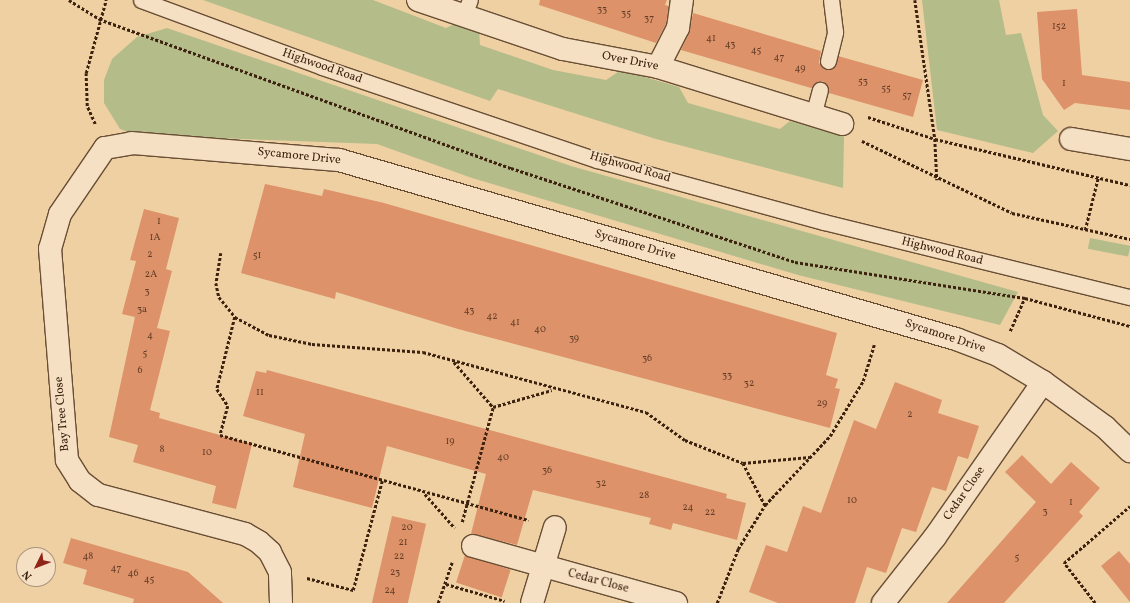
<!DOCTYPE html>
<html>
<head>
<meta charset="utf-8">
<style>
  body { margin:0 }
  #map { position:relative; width:1130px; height:603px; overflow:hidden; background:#efd0a3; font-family:Vollkorn,serif }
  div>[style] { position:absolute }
  .green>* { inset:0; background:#b4bc8a; transform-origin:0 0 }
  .building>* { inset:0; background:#dd926a; transform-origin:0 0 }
  .path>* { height:2.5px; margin-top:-1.25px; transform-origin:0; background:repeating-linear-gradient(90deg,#3c220f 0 3px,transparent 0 5px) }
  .roads { filter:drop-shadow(1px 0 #694e34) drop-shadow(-1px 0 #694e34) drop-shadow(0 1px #694e34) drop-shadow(0 -1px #694e34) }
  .service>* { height:15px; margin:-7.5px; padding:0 7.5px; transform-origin:7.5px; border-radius:7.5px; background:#f5e0c3 }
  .minor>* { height:22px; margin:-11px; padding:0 11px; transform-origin:11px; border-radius:11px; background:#f5e0c3 }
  span { translate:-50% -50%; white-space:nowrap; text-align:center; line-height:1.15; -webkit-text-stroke:3px #f5e0c3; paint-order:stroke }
  .number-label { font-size:10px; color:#643e26 }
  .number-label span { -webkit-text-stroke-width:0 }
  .street-label { font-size:12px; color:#3c220f }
  .north { position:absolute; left:16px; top:547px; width:40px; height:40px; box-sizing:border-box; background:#f5e0c3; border:1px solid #ab947b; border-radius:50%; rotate:227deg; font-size:11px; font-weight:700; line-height:16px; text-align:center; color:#3c220f }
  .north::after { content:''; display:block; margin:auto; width:14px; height:18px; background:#8f2418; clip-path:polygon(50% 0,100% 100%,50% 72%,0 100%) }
</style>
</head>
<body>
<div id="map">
  <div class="green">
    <div style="clip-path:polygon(203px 0,373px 0,446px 28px,459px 22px,479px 28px,480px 45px,553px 70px,606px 80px,621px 70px,679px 87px,688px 103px,780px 129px,790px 121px,844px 136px,843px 188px,656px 139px,498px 89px,490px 101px)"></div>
    <div style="clip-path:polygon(922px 0,999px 0,1006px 35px,1021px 33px,1043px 115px,1058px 131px,1033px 153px,937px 130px)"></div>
    <div style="clip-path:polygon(167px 28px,571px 166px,1018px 292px,1000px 325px,798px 275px,472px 178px,377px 144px,137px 135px,120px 129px,104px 103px,104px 80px,112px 59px,137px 37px)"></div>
    <div style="left:1090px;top:238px;width:41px;height:11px;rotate:11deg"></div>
  </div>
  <div class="building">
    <div style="clip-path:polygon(540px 0,667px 0,665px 5px,669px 6px,666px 24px,656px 43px,539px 5px)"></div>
    <div style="clip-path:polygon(1077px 9px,1082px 75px,1130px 82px,1130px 110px,1075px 103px,1064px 110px,1042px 79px,1037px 12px)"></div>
    <div style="clip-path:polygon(693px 13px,821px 51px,819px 63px,826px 70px,835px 67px,838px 56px,923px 80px,913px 117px,829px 93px,823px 81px,811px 88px,681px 50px,689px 33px)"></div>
    <div style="clip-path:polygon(265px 184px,322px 196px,324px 189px,384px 203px,837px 333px,826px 375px,838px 379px,835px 388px,840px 389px,830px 428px,458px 329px,336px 292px,335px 299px,241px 273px)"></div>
    <div style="clip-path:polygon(144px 209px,179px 218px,166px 269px,172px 271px,157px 328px,170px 331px,150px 410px,160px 413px,159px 418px,252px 444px,236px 509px,212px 503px,216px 486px,133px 462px,138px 445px,109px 437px,135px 317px,122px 314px,136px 261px,130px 260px)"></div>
    <div style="clip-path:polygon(267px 370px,727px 494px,726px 498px,746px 503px,737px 540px,673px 523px,671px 530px,649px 524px,651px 518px,533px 490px,517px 545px,471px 534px,486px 474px,387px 446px,372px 508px,293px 487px,305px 434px,243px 416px,256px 371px,266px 373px)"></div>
    <div style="clip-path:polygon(895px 382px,942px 400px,938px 413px,979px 426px,968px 459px,958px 456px,946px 491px,932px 487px,916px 532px,902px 528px,886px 573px,867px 567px,855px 603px,778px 603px,749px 592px,766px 545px,787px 552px,803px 506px,821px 513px,854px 420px,876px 429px)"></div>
    <div style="clip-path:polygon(1022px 455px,1051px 484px,1071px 462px,1100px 488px,1079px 512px,1083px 516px,1004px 603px,947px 603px,1036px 502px,1005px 472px)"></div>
    <div style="left:392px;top:516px;width:35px;height:90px;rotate:13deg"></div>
    <div style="clip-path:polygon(71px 538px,188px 572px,223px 603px,133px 603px,134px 599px,83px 584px,87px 570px,63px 563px)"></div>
    <div style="clip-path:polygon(1119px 551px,1130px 564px,1130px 602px,1101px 566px)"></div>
    <div style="left:465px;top:555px;width:48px;height:29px;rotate:18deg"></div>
  </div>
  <div class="path">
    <div style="left:69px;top:0;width:36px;rotate:32deg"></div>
    <div style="left:99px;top:19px;width:438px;rotate:19.9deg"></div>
    <div style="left:511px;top:168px;width:299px;rotate:18.3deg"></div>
    <div style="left:795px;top:262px;width:233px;rotate:8.9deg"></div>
    <div style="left:1025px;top:298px;width:109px;rotate:14.9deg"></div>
    <div style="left:915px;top:0;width:140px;rotate:81.8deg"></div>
    <div style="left:935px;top:139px;width:41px;rotate:87.2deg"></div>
    <div style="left:868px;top:117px;width:71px;rotate:18.2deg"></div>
    <div style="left:935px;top:139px;width:200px;rotate:13.3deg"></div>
    <div style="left:95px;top:124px;width:20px;rotate:-114deg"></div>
    <div style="left:87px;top:106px;width:33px;rotate:-92deg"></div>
    <div style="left:86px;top:73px;width:76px;rotate:-74.7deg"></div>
    <div style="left:862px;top:141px;width:166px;rotate:25.6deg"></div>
    <div style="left:1012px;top:213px;width:121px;rotate:12.4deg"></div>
    <div style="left:1085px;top:230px;width:54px;rotate:-76deg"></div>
    <div style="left:221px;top:253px;width:30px;rotate:99deg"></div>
    <div style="left:216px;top:283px;width:14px;rotate:78deg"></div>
    <div style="left:219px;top:297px;width:26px;rotate:51deg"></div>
    <div style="left:235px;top:317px;width:38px;rotate:28deg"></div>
    <div style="left:269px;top:335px;width:44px;rotate:11.8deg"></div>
    <div style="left:312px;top:344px;width:111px;rotate:4.1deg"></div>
    <div style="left:423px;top:352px;width:231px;rotate:15.1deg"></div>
    <div style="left:646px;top:412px;width:48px;rotate:35.7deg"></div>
    <div style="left:685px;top:440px;width:62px;rotate:21.6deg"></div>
    <div style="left:743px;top:463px;width:67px;rotate:-5.1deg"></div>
    <div style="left:235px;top:317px;width:74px;rotate:104deg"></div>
    <div style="left:217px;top:389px;width:20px;rotate:57deg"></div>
    <div style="left:228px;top:406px;width:30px;rotate:105deg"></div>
    <div style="left:220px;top:435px;width:320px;rotate:15.4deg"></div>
    <div style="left:1010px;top:331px;width:36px;rotate:-66deg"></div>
    <div style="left:454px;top:362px;width:60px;rotate:49.1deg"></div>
    <div style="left:743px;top:463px;width:47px;rotate:62.4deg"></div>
    <div style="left:425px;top:494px;width:45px;rotate:48.6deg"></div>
    <div style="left:462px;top:522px;width:119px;rotate:-74.9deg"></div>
    <div style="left:493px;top:407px;width:61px;rotate:-16.1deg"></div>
    <div style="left:307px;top:578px;width:48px;rotate:14.6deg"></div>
    <div style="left:353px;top:590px;width:113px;rotate:-75.1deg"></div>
    <div style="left:446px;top:584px;width:61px;rotate:16.1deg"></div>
    <div style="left:438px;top:603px;width:43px;rotate:-71.1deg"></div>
    <div style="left:717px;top:603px;width:58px;rotate:-68.7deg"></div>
    <div style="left:738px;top:549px;width:52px;rotate:-58.5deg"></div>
    <div style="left:765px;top:505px;width:95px;rotate:-46.7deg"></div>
    <div style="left:830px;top:436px;width:64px;rotate:-59deg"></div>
    <div style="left:863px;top:381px;width:38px;rotate:-73deg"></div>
    <div style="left:1095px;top:603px;width:51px;rotate:-127.8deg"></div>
    <div style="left:1064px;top:563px;width:87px;rotate:-40.8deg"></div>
  </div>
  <div class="roads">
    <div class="service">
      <div style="left:141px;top:0;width:193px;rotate:20.3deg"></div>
      <div style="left:322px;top:67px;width:290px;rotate:18.7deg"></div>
      <div style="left:597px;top:160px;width:235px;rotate:15.3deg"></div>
      <div style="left:824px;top:222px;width:315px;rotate:13.8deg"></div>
      <div style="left:463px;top:17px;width:18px;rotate:-68deg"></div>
      <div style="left:828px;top:61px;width:30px;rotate:-76deg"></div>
      <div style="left:835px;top:32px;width:32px;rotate:-97deg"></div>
      <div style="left:814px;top:112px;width:23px;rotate:-75deg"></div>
    </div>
    <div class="minor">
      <div style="left:418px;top:0;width:153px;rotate:18.7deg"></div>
      <div style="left:563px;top:49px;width:97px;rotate:10.7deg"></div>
      <div style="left:658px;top:67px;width:193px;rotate:17.2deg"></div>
      <div style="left:658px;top:67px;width:44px;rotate:-62.9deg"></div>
      <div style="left:678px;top:28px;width:28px;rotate:-82deg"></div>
      <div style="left:1071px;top:139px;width:60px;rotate:9.6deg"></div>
      <div style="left:473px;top:546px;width:211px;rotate:15.7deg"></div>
      <div style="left:281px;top:603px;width:31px;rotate:-92deg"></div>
      <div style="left:280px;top:572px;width:22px;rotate:-117deg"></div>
      <div style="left:270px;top:552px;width:15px;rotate:-138deg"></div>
      <div style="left:259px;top:542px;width:16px;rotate:-150deg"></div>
      <div style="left:245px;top:534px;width:152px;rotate:-165.1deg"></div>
      <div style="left:98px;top:495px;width:23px;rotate:-142deg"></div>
      <div style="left:80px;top:481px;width:25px;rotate:-122deg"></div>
      <div style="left:67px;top:460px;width:212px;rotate:-94.6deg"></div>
      <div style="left:50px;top:249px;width:36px;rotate:-74deg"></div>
      <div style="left:60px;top:214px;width:80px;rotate:-55.7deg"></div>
      <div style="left:105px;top:148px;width:27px;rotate:-10deg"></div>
      <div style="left:132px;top:143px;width:208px;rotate:4.7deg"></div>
      <div style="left:339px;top:160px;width:642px;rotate:16.18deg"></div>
      <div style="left:956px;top:339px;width:45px;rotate:20.9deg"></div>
      <div style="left:998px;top:355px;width:52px;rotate:31deg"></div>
      <div style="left:1043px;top:382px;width:77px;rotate:36deg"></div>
      <div style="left:1105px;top:427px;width:35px;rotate:44deg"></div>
      <div style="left:532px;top:603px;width:79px;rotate:-73.2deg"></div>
      <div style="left:883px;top:603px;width:84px;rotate:-51.8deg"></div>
      <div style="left:935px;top:537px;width:189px;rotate:-55.1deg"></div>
    </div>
  </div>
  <div class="number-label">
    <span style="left:602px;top:10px">33</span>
    <span style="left:626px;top:14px">35</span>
    <span style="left:649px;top:19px">37</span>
    <span style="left:1059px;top:27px">152</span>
    <span style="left:711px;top:39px">41</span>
    <span style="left:730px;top:45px">43</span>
    <span style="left:756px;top:51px">45</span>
    <span style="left:779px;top:58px">47</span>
    <span style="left:800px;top:69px">49</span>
    <span style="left:863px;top:82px">53</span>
    <span style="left:1064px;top:84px">1</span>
    <span style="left:886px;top:89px">55</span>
    <span style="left:907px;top:96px">57</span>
    <span style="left:159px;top:222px">1</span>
    <span style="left:155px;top:238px">1A</span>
    <span style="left:150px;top:255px">2</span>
    <span style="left:257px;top:256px">51</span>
    <span style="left:151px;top:275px">2A</span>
    <span style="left:147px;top:292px">3</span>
    <span style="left:142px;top:310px">3a</span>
    <span style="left:469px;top:311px">43</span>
    <span style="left:492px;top:317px">42</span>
    <span style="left:515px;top:323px">41</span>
    <span style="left:540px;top:330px">40</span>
    <span style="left:150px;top:336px">4</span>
    <span style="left:574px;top:339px">39</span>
    <span style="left:145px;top:354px">5</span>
    <span style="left:647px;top:359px">36</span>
    <span style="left:140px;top:371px">6</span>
    <span style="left:727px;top:376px">33</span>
    <span style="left:749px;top:384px">32</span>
    <span style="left:260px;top:393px">11</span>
    <span style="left:822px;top:404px">29</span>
    <span style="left:910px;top:415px">2</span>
    <span style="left:450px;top:442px">19</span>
    <span style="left:162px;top:450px">8</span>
    <span style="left:207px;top:453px">10</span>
    <span style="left:503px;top:458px">40</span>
    <span style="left:547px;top:471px">36</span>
    <span style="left:601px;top:484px">32</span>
    <span style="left:644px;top:496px">28</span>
    <span style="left:852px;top:501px">10</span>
    <span style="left:1071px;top:503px">1</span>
    <span style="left:688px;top:508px">24</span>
    <span style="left:1045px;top:512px">3</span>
    <span style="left:710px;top:513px">22</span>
    <span style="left:407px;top:528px">20</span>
    <span style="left:403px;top:543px">21</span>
    <span style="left:88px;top:557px">48</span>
    <span style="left:399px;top:557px">22</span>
    <span style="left:1017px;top:558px">5</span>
    <span style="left:116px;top:569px">47</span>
    <span style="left:395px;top:573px">23</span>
    <span style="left:133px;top:574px">46</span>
    <span style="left:149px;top:580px">45</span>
    <span style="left:390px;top:591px">24</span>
  </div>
  <div class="street-label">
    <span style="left:630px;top:62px;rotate:11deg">Over Drive</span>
    <span style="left:322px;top:67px;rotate:19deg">Highwood Road</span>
    <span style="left:299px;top:157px;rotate:6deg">Sycamore Drive</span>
    <span style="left:630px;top:168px;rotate:16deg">Highwood Road</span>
    <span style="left:635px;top:246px;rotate:16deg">Sycamore Drive</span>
    <span style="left:942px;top:252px;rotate:14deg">Highwood Road</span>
    <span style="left:945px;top:337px;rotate:18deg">Sycamore Drive</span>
    <span style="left:63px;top:414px;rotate:-95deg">Bay Tree Close</span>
    <span style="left:965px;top:494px;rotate:-55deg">Cedar Close</span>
    <span style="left:598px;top:582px;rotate:15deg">Cedar Close</span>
  </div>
  <div class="north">N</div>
</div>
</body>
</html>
